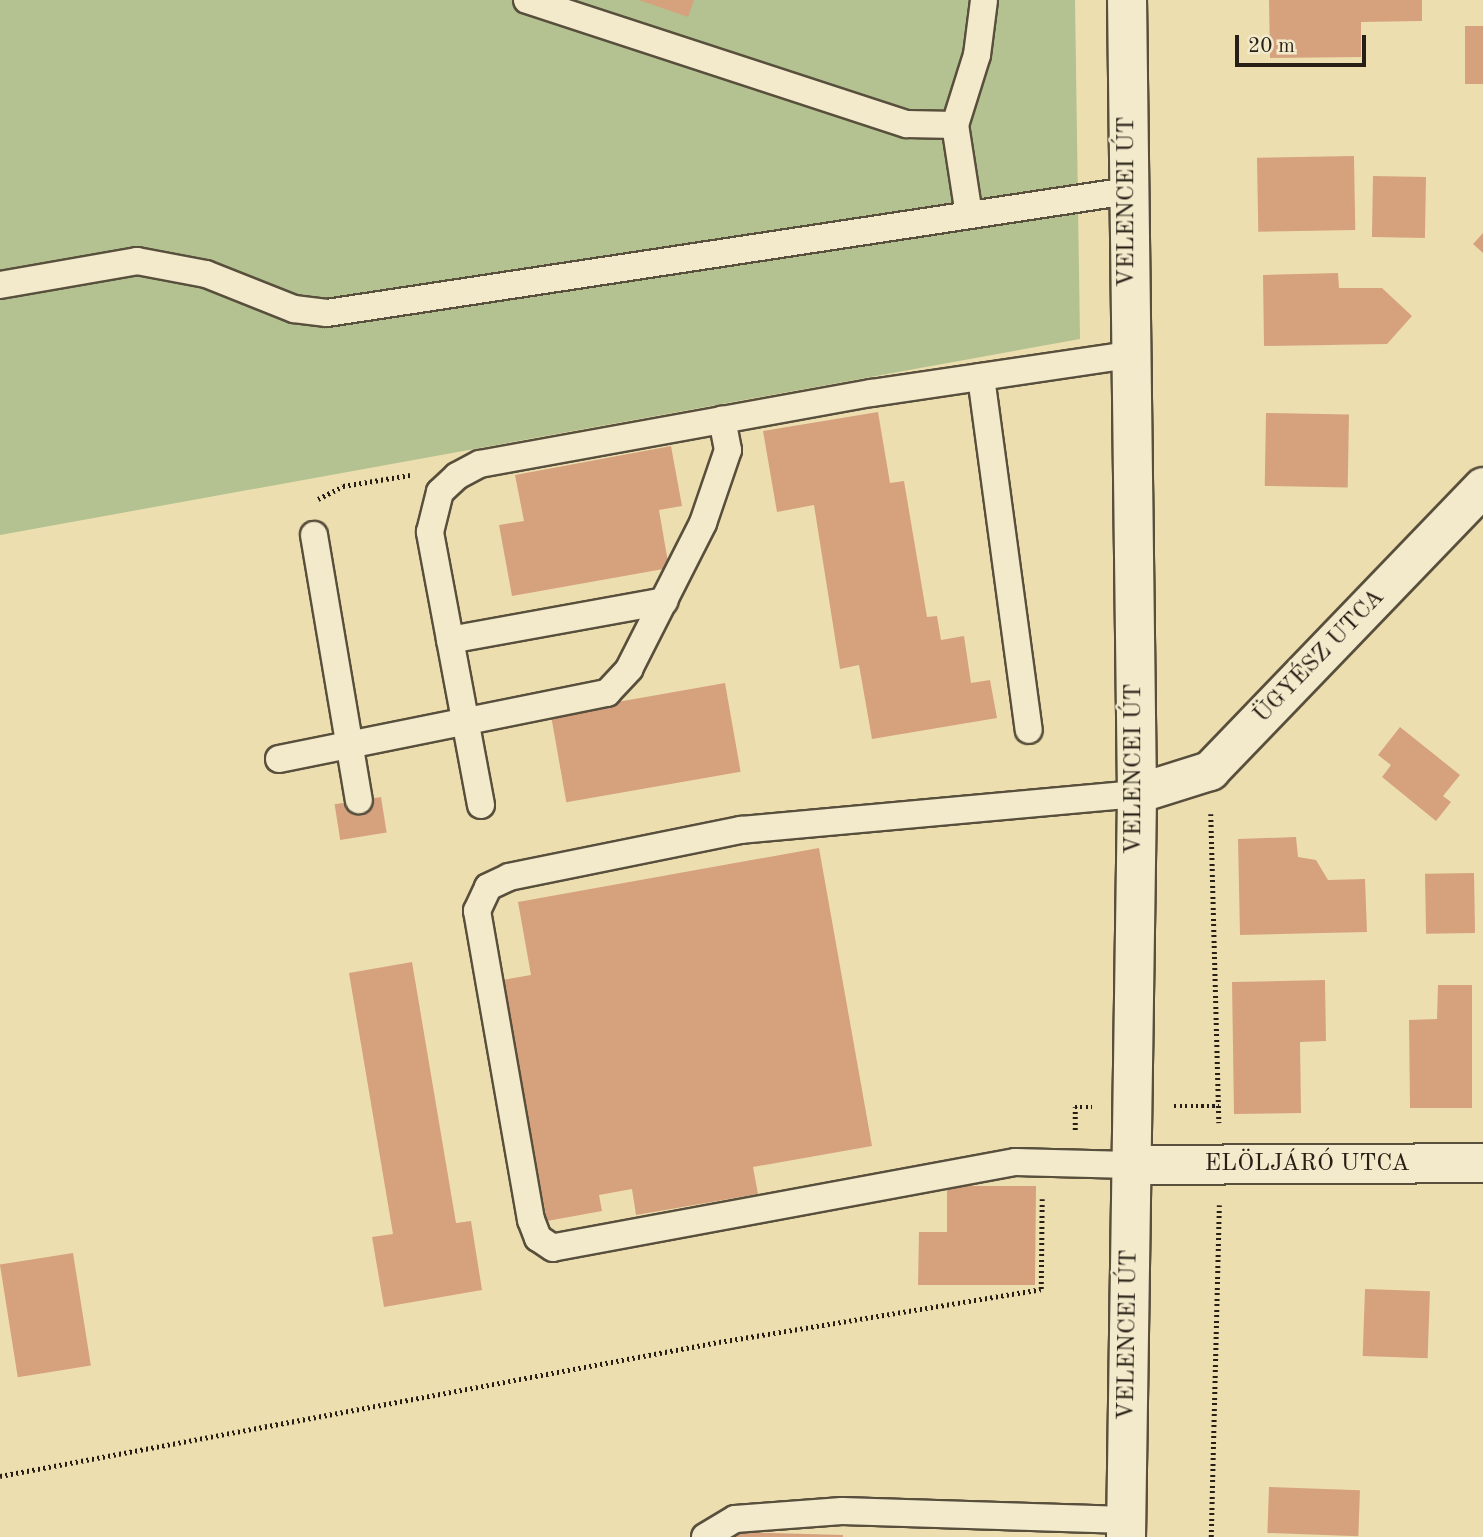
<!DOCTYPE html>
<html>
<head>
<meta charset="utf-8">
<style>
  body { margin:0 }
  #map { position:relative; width:1483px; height:1537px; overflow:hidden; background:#eddeb0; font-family:"Old Standard TT",serif }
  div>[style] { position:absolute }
  .green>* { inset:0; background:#b3c290 }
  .building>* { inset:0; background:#d6a27e; transform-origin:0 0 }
  .path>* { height:4.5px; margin-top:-2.25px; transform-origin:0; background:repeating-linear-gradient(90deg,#271f15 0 2px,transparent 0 5.5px) }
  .roads { filter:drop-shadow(2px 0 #584f3c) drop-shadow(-2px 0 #584f3c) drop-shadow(0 2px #584f3c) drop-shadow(0 -2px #584f3c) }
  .service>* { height:26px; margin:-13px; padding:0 13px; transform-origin:13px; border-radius:13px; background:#f3eacc }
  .minor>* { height:38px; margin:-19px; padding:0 19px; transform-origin:19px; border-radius:19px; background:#f3eacc }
  .tertiary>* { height:38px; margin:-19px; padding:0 19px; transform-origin:19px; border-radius:19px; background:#f3eacc }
  .secondary>* { height:38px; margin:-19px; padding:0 19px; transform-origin:19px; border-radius:19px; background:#f3eacc }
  span { translate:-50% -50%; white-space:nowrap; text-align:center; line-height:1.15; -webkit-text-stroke:5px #f3eacc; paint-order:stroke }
  .street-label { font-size:24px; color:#271f15 }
  .scale { position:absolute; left:1235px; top:35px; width:131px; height:32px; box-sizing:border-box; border:4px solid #271f15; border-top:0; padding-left:9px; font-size:21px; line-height:24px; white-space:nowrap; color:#271f15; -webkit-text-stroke:5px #f3eacc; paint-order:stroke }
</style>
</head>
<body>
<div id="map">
  <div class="green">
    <div style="clip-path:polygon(0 0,1075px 0,1080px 339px,0 535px)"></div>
  </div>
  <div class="building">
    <div style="clip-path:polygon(639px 0,694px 0,688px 17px)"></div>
    <div style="clip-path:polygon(1269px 0,1422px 0,1422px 21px,1361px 22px,1361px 57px,1270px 58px)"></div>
    <div style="left:1465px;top:26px;width:18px;height:58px"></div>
    <div style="left:1354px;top:156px;width:74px;height:97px;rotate:89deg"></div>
    <div style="left:1373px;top:176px;width:53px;height:61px;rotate:1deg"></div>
    <div style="clip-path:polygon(1483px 233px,1483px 253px,1473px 244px)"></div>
    <div style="clip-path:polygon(1338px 273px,1339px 288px,1382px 288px,1412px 316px,1387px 344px,1264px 346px,1263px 275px)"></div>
    <div style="clip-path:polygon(878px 412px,890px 483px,904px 481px,927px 617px,937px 616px,941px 640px,964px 636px,971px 683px,990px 680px,997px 718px,872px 739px,859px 665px,840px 669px,814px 505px,777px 512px,763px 431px)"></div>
    <div style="left:1266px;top:413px;width:83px;height:73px;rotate:1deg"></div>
    <div style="clip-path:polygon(671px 446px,682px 506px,659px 510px,669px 568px,512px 596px,499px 525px,524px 521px,515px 475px)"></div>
    <div style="left:725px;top:683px;width:90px;height:177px;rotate:80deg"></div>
    <div style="clip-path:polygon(1400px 727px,1460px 775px,1443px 796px,1451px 802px,1436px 821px,1382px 777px,1391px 765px,1378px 755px)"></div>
    <div style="left:381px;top:797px;width:36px;height:47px;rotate:81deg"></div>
    <div style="clip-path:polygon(1296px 837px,1298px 857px,1316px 860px,1328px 880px,1365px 879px,1367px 932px,1240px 935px,1238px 839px)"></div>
    <div style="clip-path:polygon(819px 848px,872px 1146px,753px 1167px,758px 1194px,636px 1215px,632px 1189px,599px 1195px,602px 1211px,547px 1221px,503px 980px,531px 975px,518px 902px)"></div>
    <div style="left:1474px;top:873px;width:60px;height:49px;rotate:89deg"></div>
    <div style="clip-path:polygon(412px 962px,456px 1223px,471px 1221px,482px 1290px,384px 1307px,372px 1237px,393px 1234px,349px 973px)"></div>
    <div style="clip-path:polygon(1325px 980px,1326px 1041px,1300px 1042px,1301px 1113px,1234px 1114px,1232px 982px)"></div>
    <div style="clip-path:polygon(1438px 985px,1472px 985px,1472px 1108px,1410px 1108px,1409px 1020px,1437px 1019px)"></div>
    <div style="clip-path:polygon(947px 1186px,1036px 1186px,1035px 1285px,918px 1285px,919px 1232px,947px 1232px)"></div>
    <div style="left:73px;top:1253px;width:114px;height:74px;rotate:81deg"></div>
    <div style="left:1365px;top:1289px;width:65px;height:67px;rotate:2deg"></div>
    <div style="left:1269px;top:1487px;width:91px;height:46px;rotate:2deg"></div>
    <div style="clip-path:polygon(735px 1532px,843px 1535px,843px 1537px,735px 1537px)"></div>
  </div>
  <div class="path">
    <div style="left:318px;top:499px;width:28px;rotate:-27deg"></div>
    <div style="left:343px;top:486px;width:68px;rotate:-9.3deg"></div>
    <div style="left:1211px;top:814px;width:309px;rotate:88.5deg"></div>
    <div style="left:1174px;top:1106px;width:45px"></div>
    <div style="left:1075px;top:1130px;width:23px;rotate:-90deg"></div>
    <div style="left:1075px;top:1107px;width:17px"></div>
    <div style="left:0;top:1476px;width:731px;rotate:-10.56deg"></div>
    <div style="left:719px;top:1342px;width:326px;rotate:-9.3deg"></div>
    <div style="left:1041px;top:1289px;width:90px;rotate:-89.4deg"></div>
    <div style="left:1211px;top:1537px;width:332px;rotate:-88.6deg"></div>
  </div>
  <div class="roads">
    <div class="service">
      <div style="left:527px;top:0;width:400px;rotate:18.1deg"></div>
      <div style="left:907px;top:124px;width:48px;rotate:1.2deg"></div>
      <div style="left:969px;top:215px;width:91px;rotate:-98.8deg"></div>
      <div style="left:955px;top:125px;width:73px;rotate:-72.6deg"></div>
      <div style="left:977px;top:55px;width:55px;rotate:-82.7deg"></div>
      <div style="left:0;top:285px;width:139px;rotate:-9.9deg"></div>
      <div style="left:137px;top:261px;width:70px;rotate:10.7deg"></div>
      <div style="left:206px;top:274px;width:95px;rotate:21.7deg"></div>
      <div style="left:294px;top:309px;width:33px;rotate:7deg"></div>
      <div style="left:327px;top:313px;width:810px;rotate:-8.66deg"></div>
      <div style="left:981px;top:377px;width:356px;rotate:82.3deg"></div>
      <div style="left:314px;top:535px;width:269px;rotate:80.4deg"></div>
      <div style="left:450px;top:640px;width:218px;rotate:-10.3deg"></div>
      <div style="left:279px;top:759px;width:335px;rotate:-11.4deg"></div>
      <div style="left:607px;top:693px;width:33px;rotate:-47deg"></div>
      <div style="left:629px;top:669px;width:164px;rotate:-63.1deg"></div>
      <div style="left:703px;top:523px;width:77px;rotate:-71.1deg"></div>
      <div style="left:728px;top:450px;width:31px;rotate:-101deg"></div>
      <div style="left:481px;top:805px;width:278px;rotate:-100.6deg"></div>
      <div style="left:430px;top:532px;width:41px;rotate:-76deg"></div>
      <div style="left:440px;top:492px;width:23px;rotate:-43deg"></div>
      <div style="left:457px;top:476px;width:26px;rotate:-28deg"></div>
      <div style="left:480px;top:464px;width:398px;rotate:-10.3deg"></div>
      <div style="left:872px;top:393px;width:261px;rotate:-8.4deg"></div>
      <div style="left:1130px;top:1165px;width:115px;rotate:-178.5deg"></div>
      <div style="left:1015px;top:1162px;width:470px;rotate:169.5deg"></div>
      <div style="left:553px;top:1248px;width:18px;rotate:-146deg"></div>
      <div style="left:538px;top:1238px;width:19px;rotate:-111deg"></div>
      <div style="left:531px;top:1220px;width:314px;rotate:-99.9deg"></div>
      <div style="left:477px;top:911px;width:26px;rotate:-65deg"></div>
      <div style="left:488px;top:887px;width:23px;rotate:-25deg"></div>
      <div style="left:509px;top:877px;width:237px;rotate:-11.5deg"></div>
      <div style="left:741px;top:830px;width:398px;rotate:-5.2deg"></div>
      <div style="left:705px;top:1537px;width:35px;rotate:-31deg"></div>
      <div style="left:735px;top:1519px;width:107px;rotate:-4.3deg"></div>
      <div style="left:842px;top:1511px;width:284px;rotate:1.8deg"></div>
    </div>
    <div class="minor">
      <div style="left:1137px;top:794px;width:77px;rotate:-17.5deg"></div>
      <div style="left:1210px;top:771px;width:394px;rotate:-46.1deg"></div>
    </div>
    <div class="tertiary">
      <div style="left:1130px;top:1165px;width:353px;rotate:-0.3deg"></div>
    </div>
    <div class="secondary">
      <div style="left:1126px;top:1537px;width:743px;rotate:-89.15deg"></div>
      <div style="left:1137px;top:794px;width:794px;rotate:-90.72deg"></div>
    </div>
  </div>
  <div class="street-label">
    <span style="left:1128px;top:202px;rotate:-90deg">VELENCEI ÚT</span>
    <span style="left:1320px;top:657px;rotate:-46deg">ÜGYÉSZ UTCA</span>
    <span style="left:1135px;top:769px;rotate:-90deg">VELENCEI ÚT</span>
    <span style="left:1307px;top:1165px">ELÖLJÁRÓ UTCA</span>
    <span style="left:1129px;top:1335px;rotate:-89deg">VELENCEI ÚT</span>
  </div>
  <div class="scale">20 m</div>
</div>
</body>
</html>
